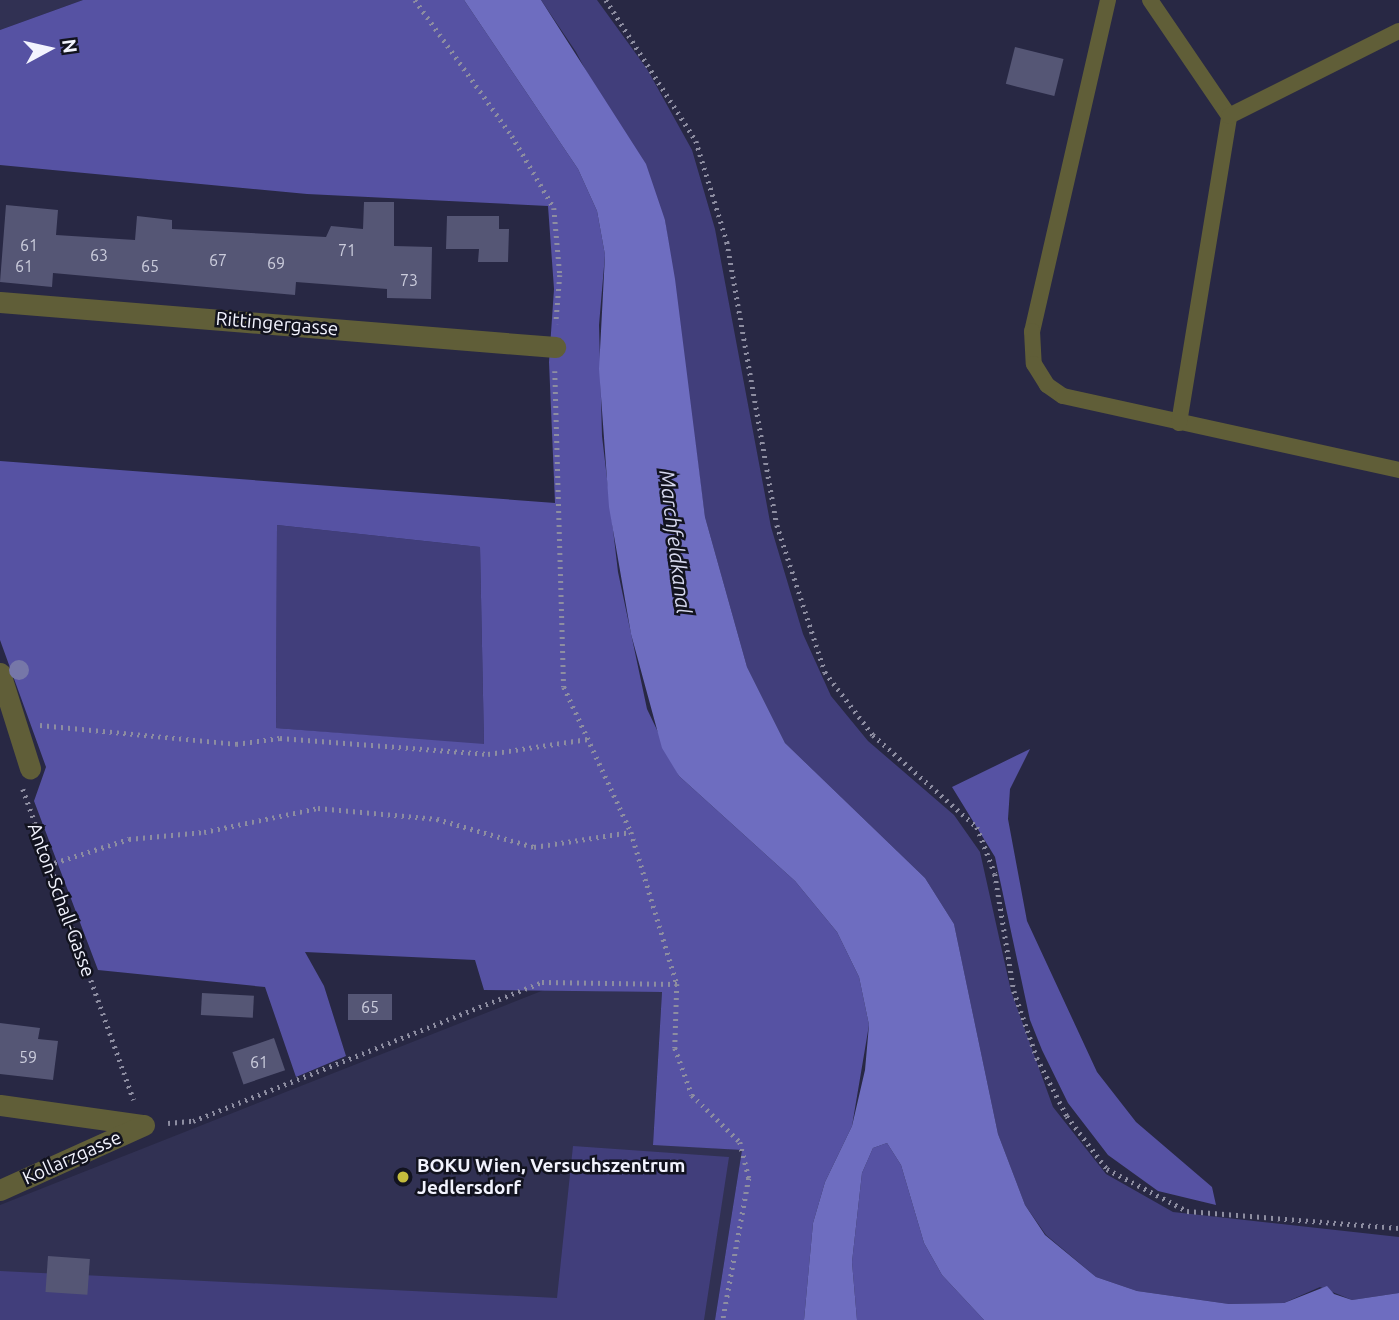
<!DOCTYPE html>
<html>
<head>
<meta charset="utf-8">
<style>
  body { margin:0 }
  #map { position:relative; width:1399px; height:1320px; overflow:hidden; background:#282844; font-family:Ubuntu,sans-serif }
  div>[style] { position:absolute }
  .built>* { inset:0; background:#313153 }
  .green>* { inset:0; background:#413e7b }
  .forest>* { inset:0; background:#5652a3 }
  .water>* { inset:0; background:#6e6dc0 }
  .building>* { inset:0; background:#555675; transform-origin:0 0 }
  .path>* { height:4.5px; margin-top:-2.25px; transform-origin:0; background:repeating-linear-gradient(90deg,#8d8da1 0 2px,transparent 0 7px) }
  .service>* { height:16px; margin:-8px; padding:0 8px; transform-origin:8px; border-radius:8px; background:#605e38 }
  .minor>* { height:21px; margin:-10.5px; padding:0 10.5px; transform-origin:10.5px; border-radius:10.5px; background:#605e38 }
  .trees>* { width:20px; height:20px; margin:-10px; border-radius:50%; background:#7677a8 }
  .dots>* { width:19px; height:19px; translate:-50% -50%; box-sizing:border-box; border:4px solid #12131f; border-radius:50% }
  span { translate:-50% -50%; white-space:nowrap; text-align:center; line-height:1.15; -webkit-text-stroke:5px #12131f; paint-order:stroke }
  .number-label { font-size:16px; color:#cbccdc }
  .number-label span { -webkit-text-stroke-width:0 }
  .street-label { font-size:19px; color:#f2f3fe }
  .poi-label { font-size:19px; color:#f2f3fe; font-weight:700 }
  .left { translate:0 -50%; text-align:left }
  .water-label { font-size:21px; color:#d6d8ee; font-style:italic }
  .north { position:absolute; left:14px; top:14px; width:70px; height:70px; -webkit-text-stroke:5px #12131f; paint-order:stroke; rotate:82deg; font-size:19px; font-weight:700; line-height:28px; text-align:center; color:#f2f3fe }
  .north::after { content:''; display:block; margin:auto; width:24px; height:32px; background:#f2f3fe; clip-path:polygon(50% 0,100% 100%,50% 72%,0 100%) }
</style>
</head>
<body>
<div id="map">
  <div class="built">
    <div style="clip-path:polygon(0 0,83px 0,0 30px)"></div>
    <div style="clip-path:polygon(544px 990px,662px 992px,653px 1144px,742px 1150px,715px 1320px,0 1320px,0 1205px)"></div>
  </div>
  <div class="green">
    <div style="clip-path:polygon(541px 0,597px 0,647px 69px,692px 150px,715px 229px,771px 527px,803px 634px,831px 696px,868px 741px,954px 815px,980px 852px,1011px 991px,1053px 1107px,1106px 1174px,1173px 1212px,1399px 1237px,1399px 1293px,1352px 1300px,1320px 1287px,1284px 1303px,1229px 1304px,1137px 1291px,1096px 1277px,1046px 1235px,1025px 1205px,998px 1134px,954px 924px,925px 878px,785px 743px,747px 667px,705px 517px,665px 220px,576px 52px)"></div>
    <div style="clip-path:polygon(277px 525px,480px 547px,484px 745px,276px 728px)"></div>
    <div style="clip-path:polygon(573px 1146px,729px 1157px,704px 1320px,0 1320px,0 1271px,557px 1298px)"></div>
  </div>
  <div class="forest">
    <div style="clip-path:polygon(evenodd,83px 0,464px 0,578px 169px,597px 211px,605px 255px,599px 325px,602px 436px,618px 572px,647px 709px,679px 776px,795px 881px,837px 932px,859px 977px,869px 1025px,852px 1126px,825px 1182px,813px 1223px,804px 1320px,715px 1320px,742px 1150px,653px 1145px,662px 992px,484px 990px,475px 960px,305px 952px,324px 986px,346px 1056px,296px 1077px,265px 987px,98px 970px,34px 801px,46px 767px,0 640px,0 461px,555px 503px,549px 362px,554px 289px,548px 206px,307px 194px,0 165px,0 30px,83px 0,277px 525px,480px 547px,484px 744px,276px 728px,277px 525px)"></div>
    <div style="clip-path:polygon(1030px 749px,1010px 789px,1008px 819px,1027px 921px,1097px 1072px,1136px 1122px,1212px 1187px,1216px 1205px,1158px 1191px,1108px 1155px,1068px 1103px,1042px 1050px,1030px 1020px,995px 857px,952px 787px)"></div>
    <div style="clip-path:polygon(887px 1143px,901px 1165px,924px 1243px,942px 1275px,984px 1320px,857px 1320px,852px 1262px,862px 1173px,873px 1148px)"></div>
  </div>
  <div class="water">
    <div style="clip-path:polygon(464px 0,541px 0,646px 164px,665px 220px,675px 279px,705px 517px,747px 667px,785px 743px,925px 878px,954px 924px,998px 1134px,1025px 1205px,1045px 1235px,1096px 1277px,1137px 1291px,1229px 1304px,1284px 1303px,1327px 1286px,1334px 1294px,1352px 1300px,1399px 1293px,1399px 1320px,984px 1320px,942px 1275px,924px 1243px,901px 1165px,887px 1143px,873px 1148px,862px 1173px,852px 1262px,857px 1320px,804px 1320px,813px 1223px,825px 1182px,852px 1126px,865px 1070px,869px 1025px,859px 977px,837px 932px,795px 881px,679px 776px,662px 748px,631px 634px,609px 507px,599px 369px,605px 255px,597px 211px,578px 169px)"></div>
  </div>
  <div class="building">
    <div style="left:1015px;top:47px;width:50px;height:38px;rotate:14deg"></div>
    <div style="clip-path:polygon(364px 202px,394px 202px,394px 246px,432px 247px,431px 299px,387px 298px,387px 289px,296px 282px,295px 295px,53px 273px,52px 287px,0 282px,6px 205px,58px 210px,56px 235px,135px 240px,137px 216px,172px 220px,172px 229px,326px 237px,331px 226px,363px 229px)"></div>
    <div style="clip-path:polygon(447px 216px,499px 216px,499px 229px,509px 229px,508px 262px,478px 262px,479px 249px,446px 249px)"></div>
    <div style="left:202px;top:993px;width:52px;height:22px;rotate:3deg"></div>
    <div style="left:348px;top:994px;width:44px;height:26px"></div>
    <div style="clip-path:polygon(0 1023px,40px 1028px,38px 1039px,58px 1041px,53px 1080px,0 1074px)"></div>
    <div style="left:274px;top:1038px;width:34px;height:44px;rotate:71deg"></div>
    <div style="left:48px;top:1256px;width:42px;height:36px;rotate:4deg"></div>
  </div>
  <div class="path">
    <div style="left:415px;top:0;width:167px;rotate:54.5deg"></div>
    <div style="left:512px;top:136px;width:83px;rotate:59.7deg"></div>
    <div style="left:554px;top:208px;width:67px;rotate:84.9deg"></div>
    <div style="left:560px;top:275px;width:49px;rotate:94.7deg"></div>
    <div style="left:606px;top:0;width:167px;rotate:57.4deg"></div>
    <div style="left:696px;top:141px;width:106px;rotate:72.9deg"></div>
    <div style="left:727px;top:242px;width:287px;rotate:80deg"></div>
    <div style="left:777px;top:525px;width:155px;rotate:71.9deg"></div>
    <div style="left:825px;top:672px;width:79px;rotate:52.7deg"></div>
    <div style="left:873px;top:735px;width:139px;rotate:41.5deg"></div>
    <div style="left:977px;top:827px;width:50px;rotate:69deg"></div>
    <div style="left:995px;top:874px;width:119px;rotate:80.8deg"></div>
    <div style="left:1014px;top:991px;width:71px;rotate:71.1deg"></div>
    <div style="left:1037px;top:1058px;width:65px;rotate:62.7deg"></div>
    <div style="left:1067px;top:1116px;width:66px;rotate:53deg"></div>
    <div style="left:1107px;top:1169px;width:90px;rotate:27.7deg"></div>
    <div style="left:1187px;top:1211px;width:213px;rotate:4.6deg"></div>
    <div style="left:555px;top:371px;width:316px;rotate:88.4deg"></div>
    <div style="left:564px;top:687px;width:160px;rotate:65.2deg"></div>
    <div style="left:631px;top:832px;width:159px;rotate:73.2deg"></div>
    <div style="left:677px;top:984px;width:64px;rotate:91.8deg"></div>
    <div style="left:675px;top:1048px;width:50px;rotate:70.1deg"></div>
    <div style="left:692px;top:1095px;width:67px;rotate:44.4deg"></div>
    <div style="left:740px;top:1142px;width:37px;rotate:76deg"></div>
    <div style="left:749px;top:1178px;width:144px;rotate:100.4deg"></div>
    <div style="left:40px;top:725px;width:197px;rotate:5.5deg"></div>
    <div style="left:236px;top:744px;width:44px;rotate:-7.8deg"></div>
    <div style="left:280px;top:738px;width:209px;rotate:4.4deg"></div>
    <div style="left:488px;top:754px;width:101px;rotate:-8.5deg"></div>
    <div style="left:23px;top:789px;width:330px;rotate:70.4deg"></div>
    <div style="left:48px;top:865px;width:85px;rotate:-17.8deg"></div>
    <div style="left:129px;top:839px;width:75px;rotate:-5.3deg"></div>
    <div style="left:204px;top:832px;width:116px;rotate:-11.9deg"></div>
    <div style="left:318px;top:808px;width:120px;rotate:5.3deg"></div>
    <div style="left:437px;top:819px;width:101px;rotate:16.1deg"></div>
    <div style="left:534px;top:847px;width:98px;rotate:-8.8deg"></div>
    <div style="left:168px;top:1123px;width:25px;rotate:-5deg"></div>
    <div style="left:193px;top:1121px;width:376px;rotate:-21.7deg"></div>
    <div style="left:542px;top:982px;width:135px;rotate:0.8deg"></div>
  </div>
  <div class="service">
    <div style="left:1108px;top:0;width:340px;rotate:102.9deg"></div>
    <div style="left:1032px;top:331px;width:33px;rotate:87deg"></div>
    <div style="left:1034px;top:364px;width:25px;rotate:58deg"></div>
    <div style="left:1047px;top:385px;width:19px;rotate:35deg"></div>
    <div style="left:1063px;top:396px;width:344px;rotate:12.4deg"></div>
    <div style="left:1150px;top:0;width:140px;rotate:55.7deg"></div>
    <div style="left:1179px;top:423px;width:311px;rotate:-80.7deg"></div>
    <div style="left:1229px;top:116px;width:190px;rotate:-26.6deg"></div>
  </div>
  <div class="minor">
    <div style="left:0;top:302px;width:557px;rotate:4.64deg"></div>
    <div style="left:0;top:673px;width:100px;rotate:72.5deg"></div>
    <div style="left:0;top:1105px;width:143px;rotate:8deg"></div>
    <div style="left:0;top:1190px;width:158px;rotate:-24.3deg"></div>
  </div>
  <div class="trees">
    <div style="left:19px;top:670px"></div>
  </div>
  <div class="dots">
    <div style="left:403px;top:1177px;background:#c4bc3d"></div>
  </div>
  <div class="number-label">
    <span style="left:29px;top:245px">61</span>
    <span style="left:347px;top:250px">71</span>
    <span style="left:99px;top:255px">63</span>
    <span style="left:218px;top:260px">67</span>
    <span style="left:276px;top:263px">69</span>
    <span style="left:24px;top:266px">61</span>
    <span style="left:150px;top:266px">65</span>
    <span style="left:409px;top:280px">73</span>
    <span style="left:370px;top:1007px">65</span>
    <span style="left:28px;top:1057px">59</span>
    <span style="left:259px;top:1062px">61</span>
  </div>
  <div class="street-label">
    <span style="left:277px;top:324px;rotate:5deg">Rittingergasse</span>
    <span style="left:61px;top:900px;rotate:70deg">Anton-Schall-Gasse</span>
    <span style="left:72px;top:1158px;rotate:-24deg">Kollarzgasse</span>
  </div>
  <div class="poi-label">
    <span class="left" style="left:417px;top:1177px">BOKU Wien, Versuchszentrum<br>Jedlersdorf</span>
  </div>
  <div class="water-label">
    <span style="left:676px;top:542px;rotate:83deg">Marchfeldkanal</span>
  </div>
  <div class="north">N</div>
</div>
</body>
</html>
